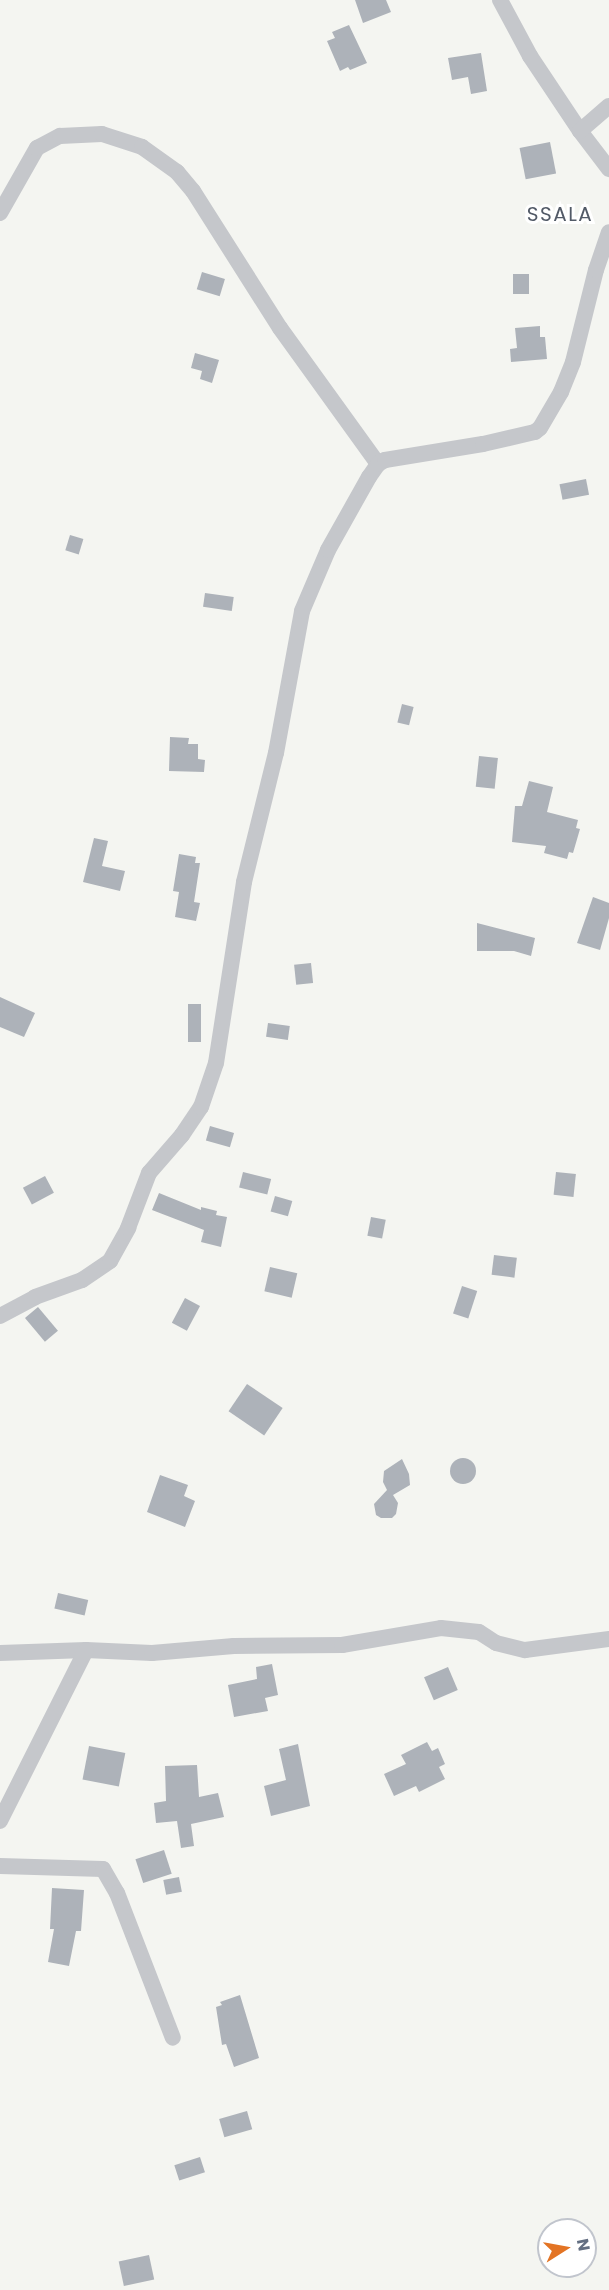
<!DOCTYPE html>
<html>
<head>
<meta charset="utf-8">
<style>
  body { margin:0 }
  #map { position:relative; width:609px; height:2290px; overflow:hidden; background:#f4f5f1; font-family:Poppins,sans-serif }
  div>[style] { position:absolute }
  .building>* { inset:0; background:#adb2b9; transform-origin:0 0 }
  .round { border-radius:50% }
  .minor>* { height:16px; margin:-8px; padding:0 8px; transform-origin:8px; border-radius:8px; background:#c5c7cb }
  span { translate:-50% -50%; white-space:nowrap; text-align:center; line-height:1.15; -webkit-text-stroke:6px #fff; paint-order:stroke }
  .quarter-label { font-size:20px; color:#525a67; letter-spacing:1.5px }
  .north { position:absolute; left:537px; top:2218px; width:60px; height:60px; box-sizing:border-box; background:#fff; border:2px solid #c1c5cd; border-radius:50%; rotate:79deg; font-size:16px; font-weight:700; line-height:24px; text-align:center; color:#646f82 }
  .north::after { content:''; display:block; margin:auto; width:21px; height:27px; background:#e37424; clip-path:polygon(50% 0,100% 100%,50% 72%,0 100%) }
</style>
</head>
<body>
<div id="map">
  <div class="building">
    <div style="clip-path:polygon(355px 0,386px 0,391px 12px,363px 23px)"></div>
    <div style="clip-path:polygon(349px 25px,367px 63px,350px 70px,348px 67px,340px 71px,327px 41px,335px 38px,332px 32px)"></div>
    <div style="clip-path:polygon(481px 53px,487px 91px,471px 94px,468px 77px,452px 80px,448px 58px)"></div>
    <div style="left:550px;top:142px;width:32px;height:31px;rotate:79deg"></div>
    <div style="left:202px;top:272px;width:24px;height:18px;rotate:17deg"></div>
    <div style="left:513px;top:274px;width:16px;height:20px"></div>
    <div style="clip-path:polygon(540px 326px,540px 337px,545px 337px,547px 359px,511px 362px,510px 349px,517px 348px,515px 328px)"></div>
    <div style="clip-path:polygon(195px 353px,219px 360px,212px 383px,200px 379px,202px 371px,191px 368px)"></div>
    <div style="left:586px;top:479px;width:16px;height:27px;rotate:79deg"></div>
    <div style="left:70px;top:535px;width:14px;height:16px;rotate:17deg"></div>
    <div style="left:205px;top:593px;width:29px;height:14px;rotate:8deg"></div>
    <div style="left:402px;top:704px;width:12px;height:19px;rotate:14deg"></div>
    <div style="clip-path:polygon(170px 737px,189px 738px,188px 744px,198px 744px,198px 759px,205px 760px,204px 772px,169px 771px)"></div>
    <div style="left:479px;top:756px;width:19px;height:31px;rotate:6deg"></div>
    <div style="clip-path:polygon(529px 781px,553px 787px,547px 812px,578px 820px,576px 828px,580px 829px,573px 853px,569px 852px,567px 859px,544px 853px,546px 846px,512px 842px,515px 806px,522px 806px)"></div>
    <div style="clip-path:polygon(94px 838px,108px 841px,102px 866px,125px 871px,120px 891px,83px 882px)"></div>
    <div style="clip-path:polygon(179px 854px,196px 857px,195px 863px,200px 863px,194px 902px,200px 903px,196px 921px,175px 917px,179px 892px,173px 891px)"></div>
    <div style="clip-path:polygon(593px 897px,609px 903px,609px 918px,600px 950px,577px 943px)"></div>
    <div style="clip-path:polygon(477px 923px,535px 938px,531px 956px,514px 951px,477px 951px)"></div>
    <div style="left:311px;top:963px;width:20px;height:17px;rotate:84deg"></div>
    <div style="clip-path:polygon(0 997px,35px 1013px,24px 1037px,0 1027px)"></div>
    <div style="left:188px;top:1004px;width:13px;height:38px"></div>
    <div style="left:268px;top:1023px;width:22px;height:14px;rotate:8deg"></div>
    <div style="left:210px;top:1126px;width:25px;height:15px;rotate:16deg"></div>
    <div style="left:243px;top:1172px;width:29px;height:16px;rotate:14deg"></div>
    <div style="left:556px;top:1172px;width:20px;height:23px;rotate:6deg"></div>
    <div style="left:45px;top:1176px;width:19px;height:25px;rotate:62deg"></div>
    <div style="clip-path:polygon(159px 1193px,201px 1210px,201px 1207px,217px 1211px,216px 1215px,227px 1217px,221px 1247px,201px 1242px,204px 1230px,152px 1210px)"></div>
    <div style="left:275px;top:1196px;width:18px;height:16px;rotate:16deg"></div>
    <div style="left:371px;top:1217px;width:15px;height:19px;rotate:11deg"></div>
    <div style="left:494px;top:1255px;width:23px;height:20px;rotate:7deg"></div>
    <div style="left:270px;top:1267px;width:28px;height:25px;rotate:13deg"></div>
    <div style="left:462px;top:1286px;width:16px;height:29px;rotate:18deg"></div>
    <div style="left:185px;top:1298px;width:17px;height:28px;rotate:28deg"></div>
    <div style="left:38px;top:1307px;width:31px;height:17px;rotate:50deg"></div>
    <div style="left:247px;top:1384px;width:43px;height:33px;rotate:34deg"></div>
    <div class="round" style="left:450px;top:1458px;width:26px;height:26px"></div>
    <div style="clip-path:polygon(402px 1459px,409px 1474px,410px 1485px,393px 1495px,398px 1503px,396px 1514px,392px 1518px,381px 1518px,376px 1515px,374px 1504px,387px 1490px,383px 1482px,384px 1471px)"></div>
    <div style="clip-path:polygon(160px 1475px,188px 1485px,184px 1496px,195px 1501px,185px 1527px,147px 1512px)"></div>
    <div style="left:58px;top:1593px;width:31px;height:16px;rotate:13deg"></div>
    <div style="clip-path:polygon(272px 1664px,278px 1695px,265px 1698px,268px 1711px,234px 1717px,228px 1685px,257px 1679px,256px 1667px)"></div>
    <div style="left:448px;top:1667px;width:25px;height:26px;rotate:67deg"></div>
    <div style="clip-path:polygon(427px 1742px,432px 1751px,438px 1748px,445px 1764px,439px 1767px,445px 1779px,419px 1792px,416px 1786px,394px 1796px,384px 1774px,406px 1764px,401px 1755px)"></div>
    <div style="clip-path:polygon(298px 1744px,310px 1806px,271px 1816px,264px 1786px,286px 1780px,279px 1749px)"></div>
    <div style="left:89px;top:1746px;width:37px;height:34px;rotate:11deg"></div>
    <div style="clip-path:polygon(197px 1765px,199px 1797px,218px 1793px,224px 1817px,191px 1824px,194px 1846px,181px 1848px,177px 1821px,156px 1823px,154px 1803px,166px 1801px,165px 1766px)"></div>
    <div style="left:164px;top:1850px;width:25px;height:30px;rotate:72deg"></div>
    <div style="left:179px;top:1877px;width:15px;height:16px;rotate:79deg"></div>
    <div style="clip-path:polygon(52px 1888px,84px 1890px,81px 1931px,76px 1931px,69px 1966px,48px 1962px,54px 1929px,50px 1929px)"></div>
    <div style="clip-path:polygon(240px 1995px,259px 2058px,234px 2067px,226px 2044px,222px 2045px,216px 2007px,222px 2005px,220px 2002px)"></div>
    <div style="left:247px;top:2111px;width:19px;height:29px;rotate:74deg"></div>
    <div style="left:200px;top:2157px;width:16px;height:27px;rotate:72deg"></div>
    <div style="left:149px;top:2255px;width:25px;height:31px;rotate:78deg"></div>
  </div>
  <div class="minor">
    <div style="left:500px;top:0;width:64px;rotate:61.8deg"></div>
    <div style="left:530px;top:56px;width:90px;rotate:56.3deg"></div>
    <div style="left:580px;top:131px;width:48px;rotate:52.7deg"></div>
    <div style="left:580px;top:131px;width:38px;rotate:-41deg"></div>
    <div style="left:0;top:213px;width:75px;rotate:-60.4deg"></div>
    <div style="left:37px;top:148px;width:26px;rotate:-28deg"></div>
    <div style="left:60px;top:136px;width:42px;rotate:-2.7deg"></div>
    <div style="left:102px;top:134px;width:42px;rotate:18deg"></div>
    <div style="left:142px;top:147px;width:43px;rotate:35.5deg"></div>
    <div style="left:177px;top:172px;width:25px;rotate:50deg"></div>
    <div style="left:193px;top:191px;width:162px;rotate:57.6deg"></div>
    <div style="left:280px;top:328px;width:168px;rotate:54.2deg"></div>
    <div style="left:0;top:1316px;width:40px;rotate:-28deg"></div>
    <div style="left:35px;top:1297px;width:50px;rotate:-19.9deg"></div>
    <div style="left:82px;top:1280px;width:34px;rotate:-34deg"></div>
    <div style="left:110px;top:1261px;width:38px;rotate:-61deg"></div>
    <div style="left:128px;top:1228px;width:59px;rotate:-69.1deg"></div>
    <div style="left:149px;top:1173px;width:50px;rotate:-49deg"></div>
    <div style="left:182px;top:1135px;width:34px;rotate:-56deg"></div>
    <div style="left:201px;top:1107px;width:46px;rotate:-71.2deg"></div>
    <div style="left:216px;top:1063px;width:183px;rotate:-81.2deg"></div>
    <div style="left:244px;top:882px;width:133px;rotate:-76.1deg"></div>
    <div style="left:276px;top:753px;width:144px;rotate:-79.6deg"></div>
    <div style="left:302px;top:611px;width:66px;rotate:-66.9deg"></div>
    <div style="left:328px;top:550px;width:84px;rotate:-60.7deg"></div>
    <div style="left:369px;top:477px;width:16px;rotate:-55deg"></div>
    <div style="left:378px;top:464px;width:8px;rotate:-30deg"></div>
    <div style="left:385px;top:460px;width:99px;rotate:-9.3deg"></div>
    <div style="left:483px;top:444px;width:53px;rotate:-13deg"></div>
    <div style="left:535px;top:432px;width:6px;rotate:-39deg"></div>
    <div style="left:540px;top:428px;width:42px;rotate:-59.7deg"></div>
    <div style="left:561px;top:392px;width:32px;rotate:-68deg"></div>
    <div style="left:573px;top:362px;width:95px;rotate:-76deg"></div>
    <div style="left:596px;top:270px;width:40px;rotate:-71.1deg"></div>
    <div style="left:0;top:1653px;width:86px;rotate:-2deg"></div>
    <div style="left:86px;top:1650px;width:66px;rotate:2.6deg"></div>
    <div style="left:152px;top:1653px;width:82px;rotate:-4.9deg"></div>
    <div style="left:234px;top:1646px;width:108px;rotate:-0.5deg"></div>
    <div style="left:342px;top:1645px;width:100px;rotate:-9.7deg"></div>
    <div style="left:441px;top:1628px;width:38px;rotate:6deg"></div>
    <div style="left:479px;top:1632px;width:20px;rotate:33deg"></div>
    <div style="left:496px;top:1643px;width:30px;rotate:14deg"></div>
    <div style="left:525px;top:1650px;width:85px;rotate:-7.5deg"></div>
    <div style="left:0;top:1821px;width:191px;rotate:-63.3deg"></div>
    <div style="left:0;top:1866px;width:103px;rotate:1.7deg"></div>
    <div style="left:103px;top:1869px;width:28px;rotate:60deg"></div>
    <div style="left:117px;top:1893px;width:155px;rotate:68.9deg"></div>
  </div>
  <div class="quarter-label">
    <span style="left:560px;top:214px">SSALA</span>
  </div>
  <div class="north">N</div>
</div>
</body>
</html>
